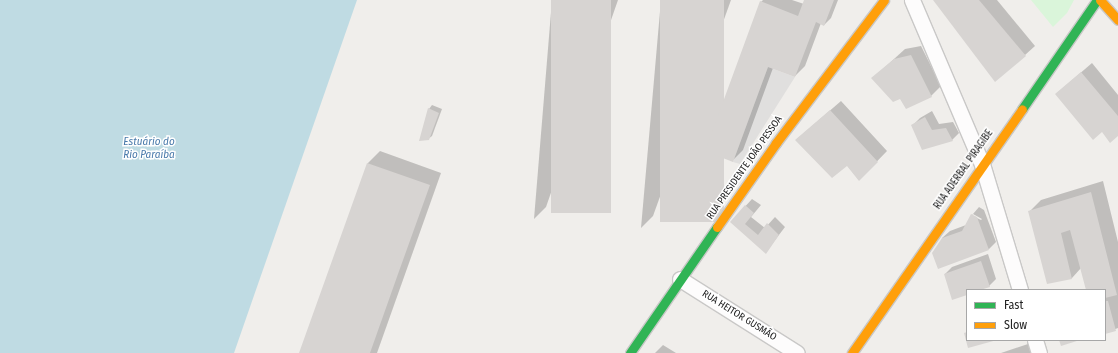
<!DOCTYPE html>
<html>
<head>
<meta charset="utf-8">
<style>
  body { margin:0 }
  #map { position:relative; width:1118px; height:353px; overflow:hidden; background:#f0eeeb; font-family:"Fira Sans Condensed",sans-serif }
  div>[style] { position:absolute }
  .park>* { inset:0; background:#daf5da }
  .parking>* { inset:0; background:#e0dfde }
  .water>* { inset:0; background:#bfdbe3 }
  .shadow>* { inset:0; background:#0003 }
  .building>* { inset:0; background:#d7d4d2; transform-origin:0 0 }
  .roads { filter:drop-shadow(1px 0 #c9c8c7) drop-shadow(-1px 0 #c9c8c7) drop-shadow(0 1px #c9c8c7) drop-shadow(0 -1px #c9c8c7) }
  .street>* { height:15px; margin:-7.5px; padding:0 7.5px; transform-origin:7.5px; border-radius:7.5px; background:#fdfcfc }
  .fast>* { height:9px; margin:-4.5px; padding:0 4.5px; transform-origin:4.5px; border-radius:4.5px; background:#30b455 }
  .slow>* { height:9px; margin:-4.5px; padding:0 4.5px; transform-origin:4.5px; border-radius:4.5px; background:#ff9f0a }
  span { translate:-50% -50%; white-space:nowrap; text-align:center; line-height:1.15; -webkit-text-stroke:3px #fff; paint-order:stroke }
  .street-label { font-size:10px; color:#222 }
  .water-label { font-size:11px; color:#4a7aab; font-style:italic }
  .legend { position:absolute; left:966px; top:289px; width:140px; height:52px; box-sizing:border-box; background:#fff; border:1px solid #a7a7a7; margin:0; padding:5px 7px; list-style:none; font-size:12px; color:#222 }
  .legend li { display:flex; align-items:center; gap:8px; height:20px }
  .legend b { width:20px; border:1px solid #a7a7a7 }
</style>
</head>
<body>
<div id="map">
  <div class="park">
    <div style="clip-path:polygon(1031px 0,1074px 0,1067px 13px,1053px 27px)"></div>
  </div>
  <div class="parking">
    <div style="clip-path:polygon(768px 67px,795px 77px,740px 164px,733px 162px)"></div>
  </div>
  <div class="water">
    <div style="clip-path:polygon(0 0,357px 0,234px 353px,0 353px)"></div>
  </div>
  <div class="shadow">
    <div style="clip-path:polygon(552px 0,618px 0,546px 207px,534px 219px)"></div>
    <div style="clip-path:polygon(661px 0,731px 0,653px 216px,641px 228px)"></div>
    <div style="clip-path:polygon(763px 0,792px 0,804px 4px,805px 0,838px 0,831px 18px,824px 25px,821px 23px,805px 66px,795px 76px,773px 68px,743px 150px,733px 160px,761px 2px)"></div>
    <div style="clip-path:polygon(934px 0,997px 0,1035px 46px,1025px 55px)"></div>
    <div style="clip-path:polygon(921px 46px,941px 86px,931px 96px,883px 69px,905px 49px)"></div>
    <div style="clip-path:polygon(1092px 63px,1118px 95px,1118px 135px,1102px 131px,1056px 94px)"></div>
    <div style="clip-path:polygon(841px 101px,887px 151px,859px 180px,847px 165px,796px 140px)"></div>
    <div style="clip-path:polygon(432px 105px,442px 109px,432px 136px,428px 139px,429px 109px)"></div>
    <div style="clip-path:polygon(932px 111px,939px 124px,953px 122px,959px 133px,952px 140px,913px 125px,920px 118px)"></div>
    <div style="clip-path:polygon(380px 151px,441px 173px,377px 353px,300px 353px,368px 163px)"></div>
    <div style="clip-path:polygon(1103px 181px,1118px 242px,1118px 328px,1105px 333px,1105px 290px,1087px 290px,1081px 268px,1072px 278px,1048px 283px,1029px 212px,1041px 200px)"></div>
    <div style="clip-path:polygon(752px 199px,761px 205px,751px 217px,765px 228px,775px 217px,785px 227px,766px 252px,731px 222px)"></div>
    <div style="clip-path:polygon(979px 207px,984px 210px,996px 242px,989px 249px,942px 238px,950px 231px,966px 225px,973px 214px,973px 216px,981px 220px,982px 219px,973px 214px)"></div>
    <div style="clip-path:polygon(988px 254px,996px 279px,989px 286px,977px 290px,967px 290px,967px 294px,945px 274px,952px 267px)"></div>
    <div style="clip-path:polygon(1028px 344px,1031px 353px,1001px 353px)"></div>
    <div style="clip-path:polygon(663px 345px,676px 353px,655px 353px)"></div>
  </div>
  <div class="building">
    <div style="left:551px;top:0;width:60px;height:213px"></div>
    <div style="left:660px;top:0;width:64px;height:222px"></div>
    <div style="clip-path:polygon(804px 0,834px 0,824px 26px,816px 22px,795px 77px,768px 67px,733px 162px,705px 151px,760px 1px,798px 16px)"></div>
    <div style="clip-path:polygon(933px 0,979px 0,1026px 56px,995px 82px)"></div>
    <div style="clip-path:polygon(911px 55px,932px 97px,906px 109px,900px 99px,893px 102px,871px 78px,894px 59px)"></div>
    <div style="clip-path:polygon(1081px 72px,1118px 116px,1118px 136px,1110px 143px,1102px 132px,1093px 140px,1055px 94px)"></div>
    <div style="clip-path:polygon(428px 108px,439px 113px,429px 140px,419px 141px)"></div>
    <div style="clip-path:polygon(830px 110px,878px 162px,859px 181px,847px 166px,832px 178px,795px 140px)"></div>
    <div style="clip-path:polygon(925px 117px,932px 130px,946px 128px,953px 141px,922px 150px,911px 125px)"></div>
    <div style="clip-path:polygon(367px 163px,430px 185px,398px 274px,370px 353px,299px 353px)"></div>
    <div style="clip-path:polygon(1091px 192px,1117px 295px,1105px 298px,1105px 290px,1086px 290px,1070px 230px,1061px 233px,1072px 279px,1047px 284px,1028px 211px)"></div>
    <div style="clip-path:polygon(745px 205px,754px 213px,745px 224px,758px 235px,767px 223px,779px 235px,766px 254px,730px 222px)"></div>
    <div style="clip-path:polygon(971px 214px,977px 217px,989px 250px,938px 269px,932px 253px,942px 238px,962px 231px)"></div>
    <div style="clip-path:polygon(981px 261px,990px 287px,980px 290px,967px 290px,967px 295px,952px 300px,944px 274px)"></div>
    <div style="clip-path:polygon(1105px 301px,1108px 301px,1116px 331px,1105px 334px)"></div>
    <div style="clip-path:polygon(967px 332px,967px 340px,997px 340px,968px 348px,964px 333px)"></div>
    <div style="clip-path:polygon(1059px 340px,1080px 340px,1061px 346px)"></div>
  </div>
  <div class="roads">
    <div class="street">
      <div style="left:912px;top:0;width:178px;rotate:66.9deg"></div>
      <div style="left:982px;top:164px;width:132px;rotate:73.2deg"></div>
      <div style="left:680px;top:279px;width:138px;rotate:32.3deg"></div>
      <div style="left:1035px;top:340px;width:14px;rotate:73deg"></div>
    </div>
    <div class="fast">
      <div style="left:1022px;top:109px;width:132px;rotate:-55.5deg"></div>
      <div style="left:630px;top:353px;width:153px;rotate:-55.4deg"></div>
    </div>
    <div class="slow">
      <div style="left:1100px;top:0;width:27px;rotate:48deg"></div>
      <div style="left:717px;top:227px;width:103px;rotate:-54.9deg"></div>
      <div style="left:776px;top:143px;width:179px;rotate:-52.9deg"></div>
      <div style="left:852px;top:353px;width:297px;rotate:-55.1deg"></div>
    </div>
  </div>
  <div class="street-label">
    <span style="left:745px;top:168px;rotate:-55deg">RUA PRESIDENTE JOÃO PESSOA</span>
    <span style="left:964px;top:170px;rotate:-55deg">RUA ADERBAL PIRAGIBE</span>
    <span style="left:739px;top:316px;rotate:32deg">RUA HEITOR GUSMÃO</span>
  </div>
  <div class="water-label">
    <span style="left:149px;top:149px">Estuário do<br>Rio Paraíba</span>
  </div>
  <ul class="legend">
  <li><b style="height:5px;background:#30b455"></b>Fast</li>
  <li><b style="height:5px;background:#ff9f0a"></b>Slow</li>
  </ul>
</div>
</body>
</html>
